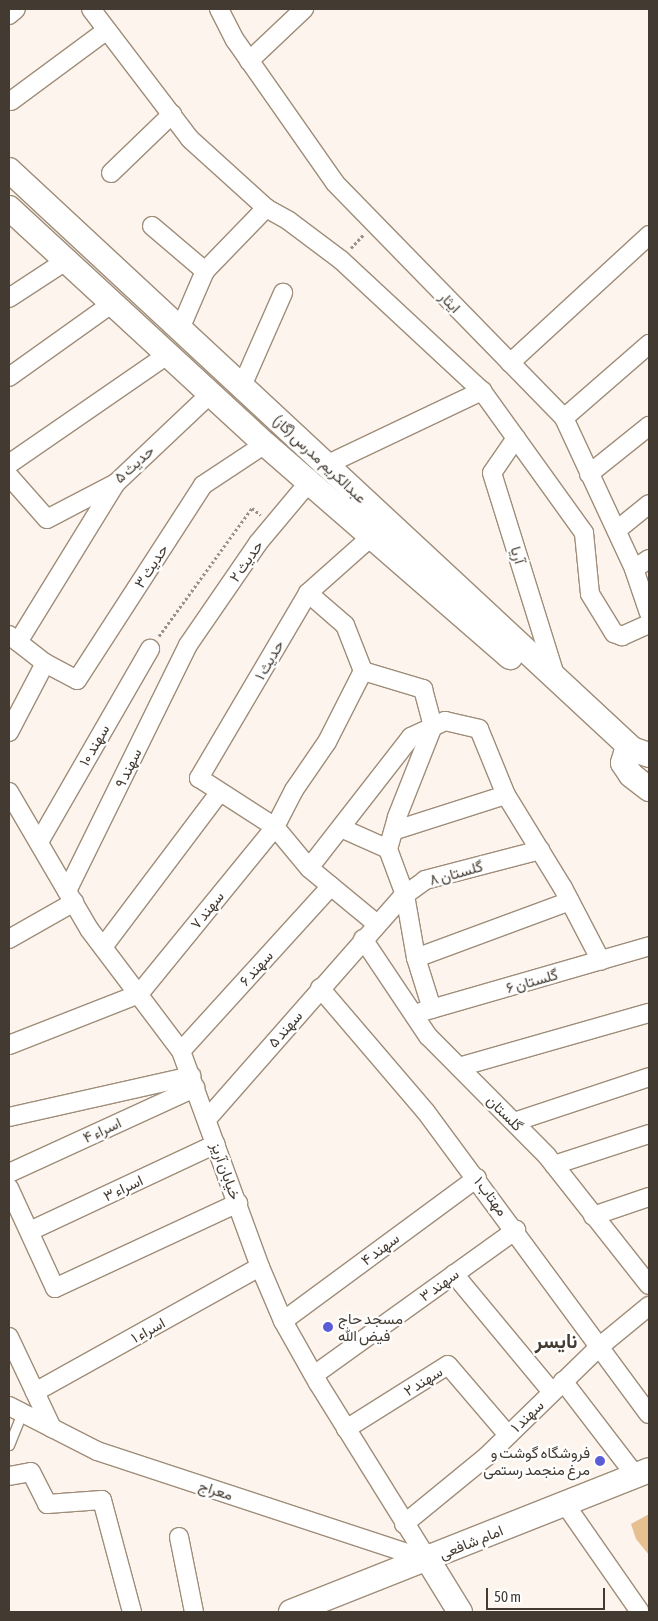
<!DOCTYPE html>
<html>
<head>
<meta charset="utf-8">
<style>
  body { margin:0 }
  #map { position:relative; width:658px; height:1621px; overflow:hidden; background:#fdf5ed; font-family:"Asap Condensed",Vazirmatn,sans-serif }
  div>[style] { position:absolute }
  .green>* { inset:0; background:#e7c092 }
  .path>* { height:3px; margin-top:-1.5px; transform-origin:0; background:repeating-linear-gradient(90deg,#9a928a 0 2.5px,transparent 0 5px) }
  .roads { filter:drop-shadow(1px 0 #9f8d79) drop-shadow(-1px 0 #9f8d79) drop-shadow(0 1px #9f8d79) drop-shadow(0 -1px #9f8d79) }
  .lane>* { height:9px; margin:-4.5px; padding:0 4.5px; transform-origin:4.5px; border-radius:4.5px; background:#fff }
  .street>* { height:18px; margin:-9px; padding:0 9px; transform-origin:9px; border-radius:9px; background:#fff }
  .secondary>* { height:24px; margin:-12px; padding:0 12px; transform-origin:12px; border-radius:12px; background:#fff }
  .dots>* { width:14px; height:14px; translate:-50% -50%; box-sizing:border-box; border:2px solid #fff; border-radius:50% }
  span { translate:-50% -50%; white-space:nowrap; text-align:center; line-height:1.15; -webkit-text-stroke:4.5px #fff; paint-order:stroke }
  .street-label { font-size:15px; color:#433b32 }
  .poi-label { font-size:15px; color:#433b32 }
  .left { translate:0 -50%; text-align:left }
  .right { translate:-100% -50%; text-align:right }
  .district-label { font-size:20px; color:#433b32; font-weight:700 }
  .frame { position:absolute; inset:0; border:10px solid #433b32; pointer-events:none }
  .scale { position:absolute; left:486px; top:1588px; width:119px; height:22px; box-sizing:border-box; border:2px solid #433b32; border-top:0; padding-left:6px; font-size:15px; line-height:18px; white-space:nowrap; color:#433b32; -webkit-text-stroke:4px #fff; paint-order:stroke }
</style>
</head>
<body>
<div id="map">
  <div class="green">
    <div style="clip-path:polygon(649px 1514px,649px 1555px,636px 1539px,631px 1524px)"></div>
  </div>
  <div class="path">
    <div style="left:351px;top:248px;width:19px;rotate:-47deg"></div>
    <div style="left:159px;top:636px;width:158px;rotate:-54deg"></div>
    <div style="left:252px;top:508px;width:11px;rotate:38deg"></div>
  </div>
  <div class="roads">
    <div class="lane">
      <div style="left:9px;top:1445px;width:35px;rotate:-68deg"></div>
    </div>
    <div class="street">
      <div style="left:91px;top:9px;width:163px;rotate:52.7deg"></div>
      <div style="left:190px;top:139px;width:103px;rotate:42.2deg"></div>
      <div style="left:266px;top:208px;width:26px;rotate:29deg"></div>
      <div style="left:289px;top:221px;width:65px;rotate:36.9deg"></div>
      <div style="left:341px;top:260px;width:192px;rotate:42.9deg"></div>
      <div style="left:482px;top:391px;width:175px;rotate:54.3deg"></div>
      <div style="left:584px;top:533px;width:61px;rotate:84.4deg"></div>
      <div style="left:590px;top:594px;width:46px;rotate:58.4deg"></div>
      <div style="left:614px;top:633px;width:9px;rotate:21deg"></div>
      <div style="left:622px;top:636px;width:30px;rotate:-24deg"></div>
      <div style="left:219px;top:9px;width:35px;rotate:63deg"></div>
      <div style="left:235px;top:40px;width:174px;rotate:55deg"></div>
      <div style="left:335px;top:183px;width:328px;rotate:45.7deg"></div>
      <div style="left:564px;top:418px;width:166px;rotate:65.1deg"></div>
      <div style="left:634px;top:569px;width:46px;rotate:71.2deg"></div>
      <div style="left:9px;top:15px;width:9px;rotate:-41deg"></div>
      <div style="left:249px;top:61px;width:76px;rotate:-43.4deg"></div>
      <div style="left:11px;top:101px;width:119px;rotate:-36.5deg"></div>
      <div style="left:111px;top:173px;width:85px;rotate:-44deg"></div>
      <div style="left:152px;top:226px;width:70px;rotate:40.3deg"></div>
      <div style="left:9px;top:298px;width:66px;rotate:-33.2deg"></div>
      <div style="left:180px;top:329px;width:63px;rotate:-66.7deg"></div>
      <div style="left:205px;top:271px;width:88px;rotate:-45.9deg"></div>
      <div style="left:510px;top:363px;width:189px;rotate:-42.6deg"></div>
      <div style="left:9px;top:377px;width:124px;rotate:-35.5deg"></div>
      <div style="left:242px;top:386px;width:102px;rotate:-66.2deg"></div>
      <div style="left:564px;top:418px;width:113px;rotate:-41deg"></div>
      <div style="left:516px;top:438px;width:42px;rotate:124.4deg"></div>
      <div style="left:492px;top:473px;width:215px;rotate:72.7deg"></div>
      <div style="left:9px;top:464px;width:192px;rotate:-34.6deg"></div>
      <div style="left:326px;top:465px;width:173px;rotate:-25.4deg"></div>
      <div style="left:589px;top:474px;width:77px;rotate:-38.7deg"></div>
      <div style="left:9px;top:476px;width:57px;rotate:48.5deg"></div>
      <div style="left:47px;top:519px;width:78px;rotate:-27.6deg"></div>
      <div style="left:116px;top:483px;width:129px;rotate:-43.4deg"></div>
      <div style="left:617px;top:530px;width:41px;rotate:-39.1deg"></div>
      <div style="left:371px;top:537px;width:84px;rotate:138.4deg"></div>
      <div style="left:308px;top:593px;width:215px;rotate:120.5deg"></div>
      <div style="left:199px;top:778px;width:90px;rotate:32.8deg"></div>
      <div style="left:275px;top:827px;width:53px;rotate:50.3deg"></div>
      <div style="left:309px;top:868px;width:88px;rotate:39.5deg"></div>
      <div style="left:634px;top:569px;width:18px;rotate:-34deg"></div>
      <div style="left:308px;top:593px;width:49px;rotate:40.9deg"></div>
      <div style="left:345px;top:625px;width:49px;rotate:68.6deg"></div>
      <div style="left:9px;top:635px;width:46px;rotate:37.9deg"></div>
      <div style="left:45px;top:663px;width:36px;rotate:28deg"></div>
      <div style="left:77px;top:680px;width:232px;rotate:-57.1deg"></div>
      <div style="left:203px;top:485px;width:74px;rotate:-33.5deg"></div>
      <div style="left:18px;top:642px;width:187px;rotate:-58.4deg"></div>
      <div style="left:363px;top:671px;width:63px;rotate:16.7deg"></div>
      <div style="left:423px;top:689px;width:38px;rotate:75deg"></div>
      <div style="left:9px;top:732px;width:78px;rotate:-62.4deg"></div>
      <div style="left:9px;top:792px;width:159px;rotate:59.7deg"></div>
      <div style="left:89px;top:929px;width:153px;rotate:53deg"></div>
      <div style="left:181px;top:1051px;width:230px;rotate:69.9deg"></div>
      <div style="left:260px;top:1267px;width:59px;rotate:66.9deg"></div>
      <div style="left:283px;top:1321px;width:71px;rotate:60.6deg"></div>
      <div style="left:318px;top:1383px;width:208px;rotate:58.1deg"></div>
      <div style="left:341px;top:828px;width:51px;rotate:24.1deg"></div>
      <div style="left:396px;top:830px;width:115px;rotate:-17.7deg"></div>
      <div style="left:39px;top:842px;width:223px;rotate:-60.1deg"></div>
      <div style="left:309px;top:868px;width:166px;rotate:-52.1deg"></div>
      <div style="left:411px;top:737px;width:38px;rotate:-25deg"></div>
      <div style="left:445px;top:721px;width:35px;rotate:13deg"></div>
      <div style="left:479px;top:729px;width:71px;rotate:67.8deg"></div>
      <div style="left:506px;top:795px;width:109px;rotate:58.5deg"></div>
      <div style="left:563px;top:888px;width:82px;rotate:62.5deg"></div>
      <div style="left:67px;top:891px;width:274px;rotate:-63.8deg"></div>
      <div style="left:188px;top:645px;width:124px;rotate:-55.5deg"></div>
      <div style="left:258px;top:543px;width:80px;rotate:-50.1deg"></div>
      <div style="left:9px;top:939px;width:75px;rotate:-29.6deg"></div>
      <div style="left:363px;top:939px;width:117px;rotate:56.2deg"></div>
      <div style="left:428px;top:1036px;width:169px;rotate:45.2deg"></div>
      <div style="left:547px;top:1156px;width:164px;rotate:51.7deg"></div>
      <div style="left:103px;top:947px;width:193px;rotate:-53deg"></div>
      <div style="left:416px;top:958px;width:164px;rotate:-20.3deg"></div>
      <div style="left:320px;top:988px;width:163px;rotate:49.5deg"></div>
      <div style="left:426px;top:1112px;width:375px;rotate:53.6deg"></div>
      <div style="left:432px;top:1009px;width:53px;rotate:-107.4deg"></div>
      <div style="left:416px;top:958px;width:64px;rotate:-99.9deg"></div>
      <div style="left:405px;top:895px;width:49px;rotate:-110.3deg"></div>
      <div style="left:388px;top:849px;width:33px;rotate:-74deg"></div>
      <div style="left:397px;top:817px;width:98px;rotate:-68.4deg"></div>
      <div style="left:421px;top:1012px;width:237px;rotate:-16.1deg"></div>
      <div style="left:9px;top:1045px;width:140px;rotate:-21.4deg"></div>
      <div style="left:139px;top:994px;width:215px;rotate:-50.8deg"></div>
      <div style="left:275px;top:827px;width:42px;rotate:-62.8deg"></div>
      <div style="left:294px;top:790px;width:58px;rotate:-55.5deg"></div>
      <div style="left:327px;top:742px;width:80px;rotate:-63.1deg"></div>
      <div style="left:181px;top:1051px;width:223px;rotate:-47.7deg"></div>
      <div style="left:459px;top:1067px;width:198px;rotate:-15.9deg"></div>
      <div style="left:9px;top:1117px;width:187px;rotate:-12.7deg"></div>
      <div style="left:207px;top:1119px;width:295px;rotate:-48.7deg"></div>
      <div style="left:402px;top:897px;width:29px;rotate:-36deg"></div>
      <div style="left:425px;top:880px;width:119px;rotate:-14.6deg"></div>
      <div style="left:514px;top:1122px;width:142px;rotate:-18.4deg"></div>
      <div style="left:554px;top:1165px;width:100px;rotate:-18.1deg"></div>
      <div style="left:9px;top:1173px;width:205px;rotate:-24.6deg"></div>
      <div style="left:9px;top:1188px;width:110px;rotate:65.3deg"></div>
      <div style="left:55px;top:1288px;width:202px;rotate:-24.9deg"></div>
      <div style="left:593px;top:1216px;width:59px;rotate:-18.7deg"></div>
      <div style="left:30px;top:1231px;width:205px;rotate:-25.1deg"></div>
      <div style="left:454px;top:1274px;width:153px;rotate:50.3deg"></div>
      <div style="left:283px;top:1321px;width:241px;rotate:-36.4deg"></div>
      <div style="left:9px;top:1337px;width:101px;rotate:64.7deg"></div>
      <div style="left:314px;top:1375px;width:249px;rotate:-35.7deg"></div>
      <div style="left:563px;top:1381px;width:120px;rotate:52.5deg"></div>
      <div style="left:35px;top:1392px;width:257px;rotate:-29.1deg"></div>
      <div style="left:9px;top:1406px;width:99px;rotate:27.1deg"></div>
      <div style="left:97px;top:1451px;width:348px;rotate:18.2deg"></div>
      <div style="left:346px;top:1429px;width:120px;rotate:-32.1deg"></div>
      <div style="left:448px;top:1365px;width:92px;rotate:49.4deg"></div>
      <div style="left:9px;top:1476px;width:22px;rotate:-10deg"></div>
      <div style="left:31px;top:1472px;width:36px;rotate:63deg"></div>
      <div style="left:47px;top:1504px;width:55px;rotate:-4.2deg"></div>
      <div style="left:102px;top:1500px;width:116px;rotate:75deg"></div>
      <div style="left:565px;top:1504px;width:131px;rotate:55.2deg"></div>
      <div style="left:404px;top:1524px;width:107px;rotate:-39.3deg"></div>
      <div style="left:487px;top:1456px;width:156px;rotate:-44.2deg"></div>
      <div style="left:599px;top:1347px;width:65px;rotate:-39.4deg"></div>
      <div style="left:179px;top:1537px;width:76px;rotate:78.7deg"></div>
    </div>
    <div class="secondary">
      <div style="left:9px;top:170px;width:851px;rotate:42.9deg"></div>
      <div style="left:9px;top:208px;width:348px;rotate:42.7deg"></div>
      <div style="left:265px;top:444px;width:325px;rotate:41deg"></div>
      <div style="left:649px;top:755px;width:18px;rotate:-161deg"></div>
      <div style="left:632px;top:749px;width:7px;rotate:146deg"></div>
      <div style="left:626px;top:753px;width:10px;rotate:107deg"></div>
      <div style="left:623px;top:763px;width:14px;rotate:56deg"></div>
      <div style="left:631px;top:775px;width:23px;rotate:38deg"></div>
      <div style="left:428px;top:1560px;width:61px;rotate:58.4deg"></div>
      <div style="left:291px;top:1612px;width:385px;rotate:-21.6deg"></div>
    </div>
  </div>
  <div class="dots">
    <div style="left:328px;top:1327px;background:#5a5dd5"></div>
    <div style="left:600px;top:1461px;background:#5a5dd5"></div>
  </div>
  <div class="street-label">
    <span style="left:450px;top:302px;rotate:46deg">ایثار</span>
    <span style="left:320px;top:459px;rotate:43deg">عبدالکریم مدرس (گاز)</span>
    <span style="left:134px;top:464px;rotate:-42deg">حدیث ۵</span>
    <span style="left:518px;top:555px;rotate:73deg">آریا</span>
    <span style="left:246px;top:561px;rotate:-55deg">حدیث ۲</span>
    <span style="left:151px;top:566px;rotate:-57deg">حدیث ۳</span>
    <span style="left:269px;top:660px;rotate:-60deg">حدیث ۱</span>
    <span style="left:94px;top:745px;rotate:-60deg">سهند ۱۰</span>
    <span style="left:128px;top:768px;rotate:-64deg">سهند ۹</span>
    <span style="left:456px;top:873px;rotate:-16deg">گلستان ۸</span>
    <span style="left:207px;top:910px;rotate:-51deg">سهند ۷</span>
    <span style="left:256px;top:968px;rotate:-48deg">سهند ۶</span>
    <span style="left:532px;top:981px;rotate:-16deg">گلستان ۶</span>
    <span style="left:285px;top:1029px;rotate:-49deg">سهند ۵</span>
    <span style="left:505px;top:1113px;rotate:45deg">گلستان</span>
    <span style="left:102px;top:1130px;rotate:-25deg">اسراء ۴</span>
    <span style="left:226px;top:1171px;rotate:70deg">خیابان آریز</span>
    <span style="left:123px;top:1188px;rotate:-25deg">اسراء ۳</span>
    <span style="left:491px;top:1196px;rotate:53deg">مهتاب ۱</span>
    <span style="left:380px;top:1249px;rotate:-37deg">سهند ۴</span>
    <span style="left:439px;top:1285px;rotate:-36deg">سهند ۳</span>
    <span style="left:148px;top:1330px;rotate:-29deg">اسراء ۱</span>
    <span style="left:423px;top:1381px;rotate:-32deg">سهند ۲</span>
    <span style="left:527px;top:1416px;rotate:-44deg">سهند ۱</span>
    <span style="left:216px;top:1490px;rotate:18deg">معراج</span>
    <span style="left:471px;top:1542px;rotate:-22deg">امام شافعی</span>
  </div>
  <div class="poi-label">
    <span class="left" style="left:338px;top:1327px">مسجد حاج<br>فیض الله</span>
    <span class="right" style="left:590px;top:1461px">فروشگاه گوشت و<br>مرغ منجمد رستمی</span>
  </div>
  <div class="district-label">
    <span style="left:556px;top:1340px">نایسر</span>
  </div>
  <div class="frame"></div>
  <div class="scale">50 m</div>
</div>
</body>
</html>
